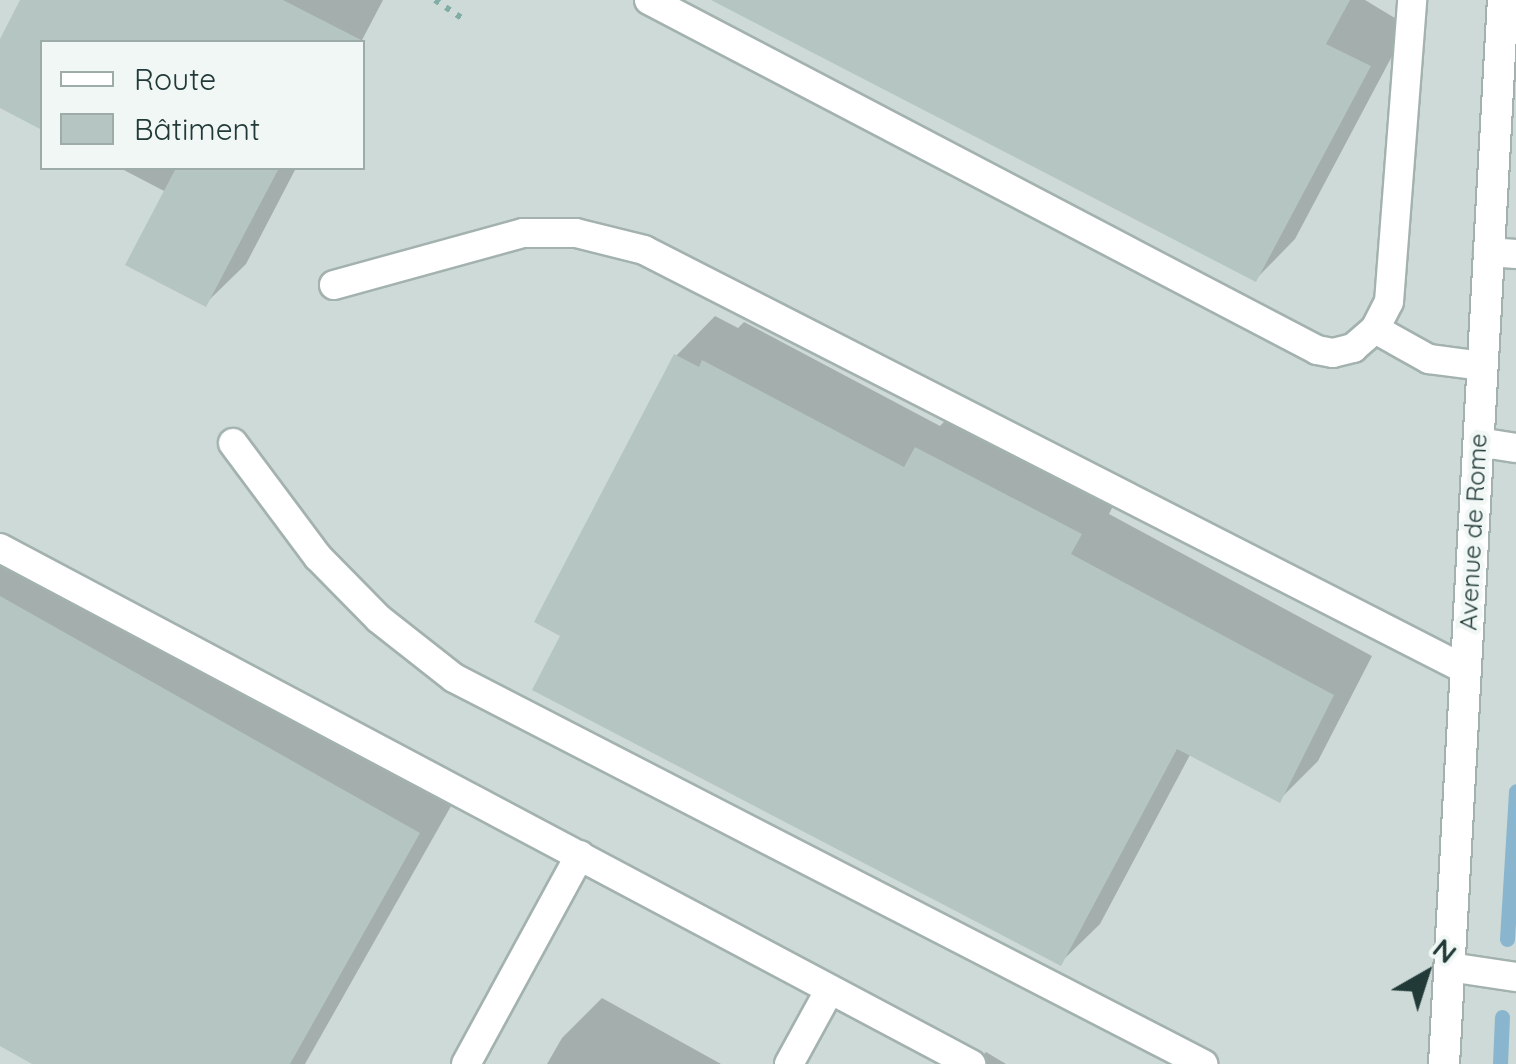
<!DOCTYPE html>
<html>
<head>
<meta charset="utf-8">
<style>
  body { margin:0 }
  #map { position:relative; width:1516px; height:1064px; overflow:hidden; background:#e0eae7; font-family:Quicksand,sans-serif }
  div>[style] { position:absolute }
  .built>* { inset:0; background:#cedad7 }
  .shadow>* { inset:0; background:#0003 }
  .stream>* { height:15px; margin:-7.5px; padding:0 7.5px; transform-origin:7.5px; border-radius:7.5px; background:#89b6ce }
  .building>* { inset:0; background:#b5c5c1 }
  .path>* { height:6px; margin-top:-3px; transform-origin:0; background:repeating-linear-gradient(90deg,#81ada7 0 5px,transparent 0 13px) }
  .roads { filter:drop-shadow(2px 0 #a3b2af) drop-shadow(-2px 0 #a3b2af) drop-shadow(0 2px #a3b2af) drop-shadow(0 -2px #a3b2af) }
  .service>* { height:28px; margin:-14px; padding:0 14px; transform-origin:14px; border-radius:14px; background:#fff }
  .minor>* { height:30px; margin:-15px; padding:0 15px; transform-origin:15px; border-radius:15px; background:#fff }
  span { translate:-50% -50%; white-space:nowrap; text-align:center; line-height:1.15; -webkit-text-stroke:9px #f0f7f5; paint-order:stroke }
  .street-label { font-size:25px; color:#213a38 }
  .legend { position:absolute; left:40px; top:40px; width:325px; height:130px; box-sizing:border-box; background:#f0f7f5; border:2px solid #9daba9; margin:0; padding:12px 18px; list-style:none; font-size:30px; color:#213a38 }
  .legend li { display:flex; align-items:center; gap:20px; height:50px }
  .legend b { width:50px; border:2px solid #9daba9 }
  .north { position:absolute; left:1376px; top:924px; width:100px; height:100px; -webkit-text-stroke:8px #f0f7f5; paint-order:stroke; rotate:39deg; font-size:28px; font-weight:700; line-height:40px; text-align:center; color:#213a38 }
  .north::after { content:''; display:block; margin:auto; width:35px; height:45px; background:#213a38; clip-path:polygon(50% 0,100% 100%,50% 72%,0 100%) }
</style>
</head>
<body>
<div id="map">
  <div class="built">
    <div style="clip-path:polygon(evenodd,0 0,1516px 0,1516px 1064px,0 1064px,0 0,42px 42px,362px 42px,362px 168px,42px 168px,42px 42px)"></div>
  </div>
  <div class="shadow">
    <div style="clip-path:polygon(23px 0,383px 0,361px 42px,42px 42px,42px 127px,0 105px,0 44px)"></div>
    <div style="clip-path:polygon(716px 0,1365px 0,1408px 26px,1295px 239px,1256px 279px)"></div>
    <div style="clip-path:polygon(120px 168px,296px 168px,246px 264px,205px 304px,166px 192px)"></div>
    <div style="clip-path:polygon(715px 316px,738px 328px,744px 322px,940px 426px,956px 409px,1119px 494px,1109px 514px,1372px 656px,1318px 761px,1279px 800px,1191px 753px,1100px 924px,1060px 963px,563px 634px,676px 356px)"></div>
    <div style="clip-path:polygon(21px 545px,459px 792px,305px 1064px,37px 1064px,0 1043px,0 566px)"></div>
    <div style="clip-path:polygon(602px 998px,721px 1064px,547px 1064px,562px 1038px)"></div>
    <div style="clip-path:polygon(986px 1052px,1006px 1064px,974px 1064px)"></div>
  </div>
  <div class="stream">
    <div style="left:1507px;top:939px;width:148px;rotate:-86.5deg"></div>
    <div style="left:1500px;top:1064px;width:47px;rotate:-87.6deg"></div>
  </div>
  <div class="building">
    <div style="clip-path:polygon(20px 0,283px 0,365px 42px,42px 42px,42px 130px,0 108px,0 39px)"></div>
    <div style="clip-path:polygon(711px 0,1350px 0,1326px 44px,1371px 66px,1256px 282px)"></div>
    <div style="clip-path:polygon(176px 168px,279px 168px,206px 307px,125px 265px)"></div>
    <div style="clip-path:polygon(674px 354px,699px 367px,702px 360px,904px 467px,915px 447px,1082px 534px,1071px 554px,1334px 695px,1280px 803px,1177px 749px,1061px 966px,532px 690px,560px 636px,534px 622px)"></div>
    <div style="clip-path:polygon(0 596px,420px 833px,290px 1064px,32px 1064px,0 1046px)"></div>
  </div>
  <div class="path">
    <div style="left:435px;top:0;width:37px;rotate:34deg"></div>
  </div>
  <div class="roads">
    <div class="service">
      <div style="left:649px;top:0;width:754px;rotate:27.65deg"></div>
      <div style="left:1317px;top:350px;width:16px;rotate:11deg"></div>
      <div style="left:1333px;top:353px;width:21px;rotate:-14deg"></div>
      <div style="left:1353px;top:348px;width:29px;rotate:-41deg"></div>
      <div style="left:1375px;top:329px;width:30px;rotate:-63deg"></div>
      <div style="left:1389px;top:302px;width:303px;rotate:-85.6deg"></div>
      <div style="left:1488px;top:252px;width:28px;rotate:4deg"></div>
      <div style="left:334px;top:285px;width:196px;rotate:-15.4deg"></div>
      <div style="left:523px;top:233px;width:53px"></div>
      <div style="left:576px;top:233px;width:70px;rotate:14deg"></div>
      <div style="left:644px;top:250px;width:923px;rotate:27.06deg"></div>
      <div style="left:1375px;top:329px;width:62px;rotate:29.1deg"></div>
      <div style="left:1429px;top:359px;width:53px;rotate:7.5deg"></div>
      <div style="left:1478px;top:442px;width:38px;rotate:9deg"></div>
      <div style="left:233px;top:443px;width:142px;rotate:53.3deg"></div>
      <div style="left:318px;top:557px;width:87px;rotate:45.5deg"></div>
      <div style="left:379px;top:619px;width:95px;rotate:38.2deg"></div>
      <div style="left:454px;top:678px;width:843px;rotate:27.26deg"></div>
      <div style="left:0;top:548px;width:1100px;rotate:27.99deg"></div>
      <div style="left:1449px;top:967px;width:68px;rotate:8.5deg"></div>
      <div style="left:466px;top:1064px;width:238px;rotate:-61.4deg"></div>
      <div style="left:789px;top:1064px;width:85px;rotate:-61.3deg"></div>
    </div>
    <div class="minor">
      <div style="left:1444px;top:1064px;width:1066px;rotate:-86.83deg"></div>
    </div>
  </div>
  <div class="street-label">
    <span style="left:1473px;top:532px;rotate:-87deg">Avenue de Rome</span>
  </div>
  <ul class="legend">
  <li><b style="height:12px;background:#fff"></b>Route</li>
  <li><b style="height:28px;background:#b5c5c1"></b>Bâtiment</li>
  </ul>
  <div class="north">N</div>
</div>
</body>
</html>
